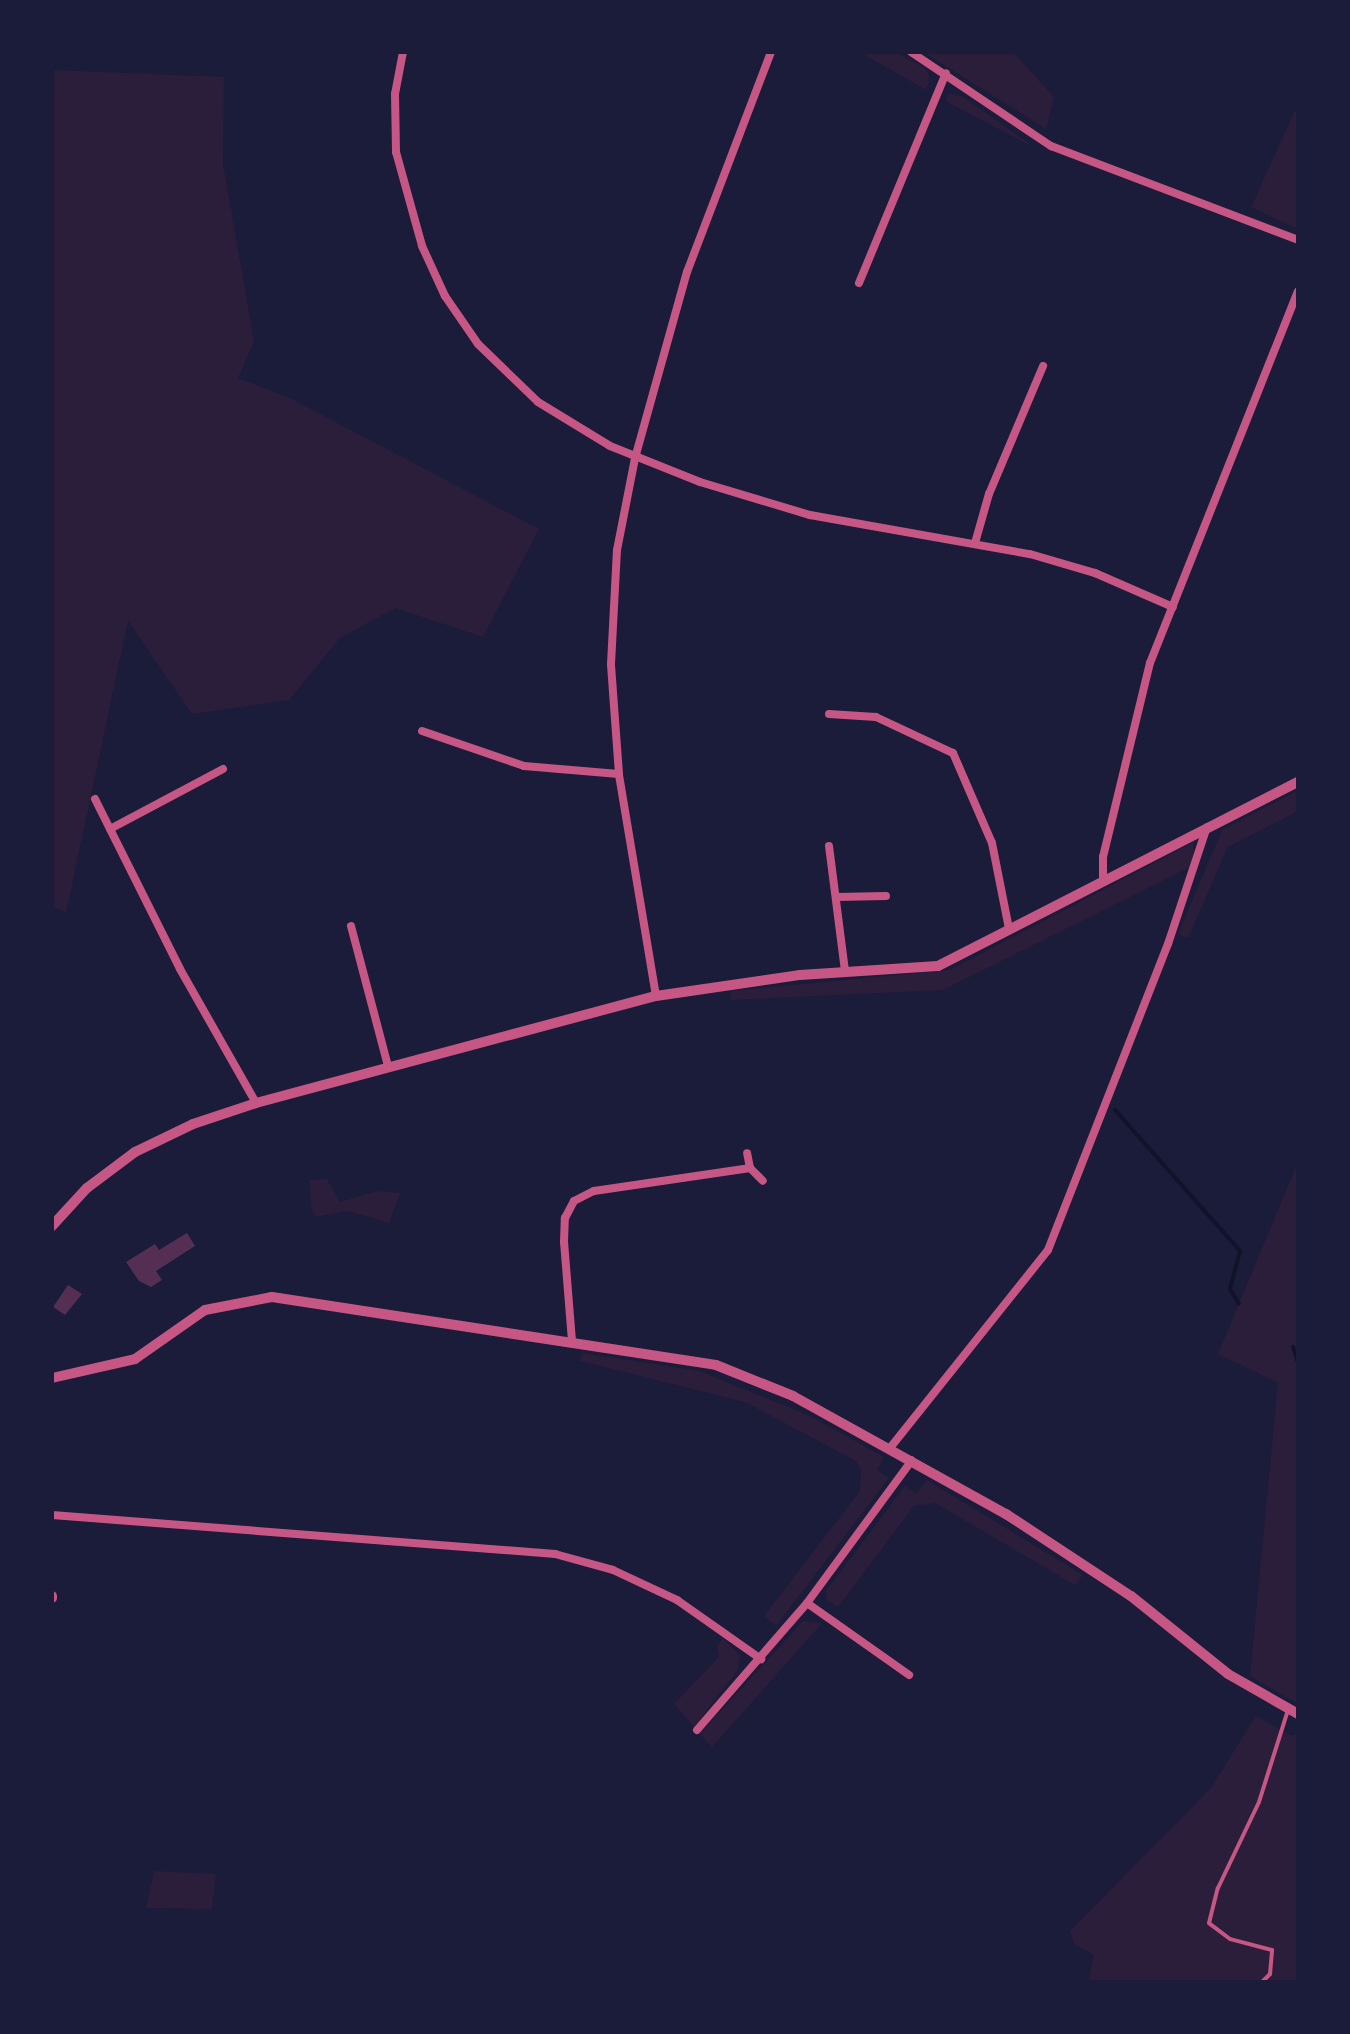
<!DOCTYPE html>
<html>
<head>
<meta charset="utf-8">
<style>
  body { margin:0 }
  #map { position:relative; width:1350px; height:2034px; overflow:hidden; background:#1b1b3a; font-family:"Titillium Web",sans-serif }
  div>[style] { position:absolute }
  .green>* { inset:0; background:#2a1e3b }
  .stream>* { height:4px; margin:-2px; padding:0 2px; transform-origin:2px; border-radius:2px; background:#12122b }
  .building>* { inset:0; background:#542f53 }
  .service>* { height:4px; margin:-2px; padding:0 2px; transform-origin:2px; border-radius:2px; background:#c65784 }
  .minor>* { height:8px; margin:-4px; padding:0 4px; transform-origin:4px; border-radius:4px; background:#c65784 }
  .tertiary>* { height:10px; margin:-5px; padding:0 5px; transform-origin:5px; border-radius:5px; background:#c65784 }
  span { translate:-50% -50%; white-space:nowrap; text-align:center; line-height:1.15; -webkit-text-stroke:6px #1b1b3a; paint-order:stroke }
  .frame { position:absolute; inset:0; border:54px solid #1b1b3a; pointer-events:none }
</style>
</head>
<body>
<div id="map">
  <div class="green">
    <div style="clip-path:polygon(860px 52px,895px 52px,925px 68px,930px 78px,926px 90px)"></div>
    <div style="clip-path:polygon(923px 52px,1013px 52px,1054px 97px,1046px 129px)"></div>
    <div style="clip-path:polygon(52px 70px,224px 77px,223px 164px,254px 341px,238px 378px,290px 398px,539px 529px,483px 637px,395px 608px,340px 638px,289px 700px,192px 714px,128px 621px,66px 913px,52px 906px)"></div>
    <div style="clip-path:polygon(949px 94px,962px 96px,1037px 149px,945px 101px)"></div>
    <div style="clip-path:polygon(1298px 104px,1298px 229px,1251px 207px)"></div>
    <div style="clip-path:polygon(1298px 790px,1298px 811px,1228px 847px,1188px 938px,1178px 934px,1222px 830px)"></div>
    <div style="clip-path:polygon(1194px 842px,1192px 866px,943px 990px,730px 1000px,731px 991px,950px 970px)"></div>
    <div style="clip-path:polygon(1298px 1162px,1298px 1704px,1250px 1676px,1278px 1383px,1218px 1354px)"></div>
    <div style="clip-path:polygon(327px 1179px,340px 1202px,377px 1191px,400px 1193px,389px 1223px,348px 1211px,317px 1217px,312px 1211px,309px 1180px)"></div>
    <div style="clip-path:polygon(582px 1353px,700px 1371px,810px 1416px,884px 1457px,877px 1470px,889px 1478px,776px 1626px,764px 1616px,860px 1491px,861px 1471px,856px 1461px,745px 1402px,580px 1361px)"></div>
    <div style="clip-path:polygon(927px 1480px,1019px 1536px,1083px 1575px,1075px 1585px,935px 1503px,914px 1506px,838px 1607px,827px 1600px,826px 1591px,905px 1486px,916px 1493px)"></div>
    <div style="clip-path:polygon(803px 1621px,822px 1623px,712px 1747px,700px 1734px)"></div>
    <div style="clip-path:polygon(723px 1638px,740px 1656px,737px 1671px,694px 1727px,674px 1704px,719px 1657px,717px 1645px)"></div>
    <div style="clip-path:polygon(1256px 1716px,1292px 1736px,1298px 1733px,1298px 1982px,1088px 1982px,1094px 1955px,1074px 1944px,1070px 1931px,1210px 1789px)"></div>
    <div style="clip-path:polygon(154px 1871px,216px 1874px,212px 1909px,146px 1908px)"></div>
  </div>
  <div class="stream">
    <div style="left:1115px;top:1110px;width:188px;rotate:48.4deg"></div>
    <div style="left:1240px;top:1251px;width:39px;rotate:105deg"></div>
    <div style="left:1230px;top:1289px;width:17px;rotate:59deg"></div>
    <div style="left:1293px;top:1347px;width:16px;rotate:72deg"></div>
  </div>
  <div class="building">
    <div style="clip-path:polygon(187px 1233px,195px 1246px,156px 1271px,162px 1280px,151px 1287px,139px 1281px,126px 1262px,155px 1244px,159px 1250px)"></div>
    <div style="clip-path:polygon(68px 1285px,82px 1294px,65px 1315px,53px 1307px)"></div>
  </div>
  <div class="service">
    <div style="left:1262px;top:1982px;width:11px;rotate:-45deg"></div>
    <div style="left:1270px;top:1974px;width:24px;rotate:-85deg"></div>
    <div style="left:1272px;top:1950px;width:43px;rotate:-165.3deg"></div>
    <div style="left:1230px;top:1939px;width:26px;rotate:-143deg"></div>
    <div style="left:1209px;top:1923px;width:36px;rotate:-76deg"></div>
    <div style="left:1218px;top:1888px;width:95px;rotate:-64.5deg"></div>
    <div style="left:1259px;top:1802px;width:96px;rotate:-72.5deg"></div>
  </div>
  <div class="minor">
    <div style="left:403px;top:52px;width:43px;rotate:100.8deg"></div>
    <div style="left:395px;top:94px;width:58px;rotate:89deg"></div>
    <div style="left:396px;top:152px;width:98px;rotate:74.5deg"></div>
    <div style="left:422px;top:246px;width:55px;rotate:65.3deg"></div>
    <div style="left:445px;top:296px;width:58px;rotate:55.5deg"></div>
    <div style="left:478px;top:344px;width:83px;rotate:44deg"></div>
    <div style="left:538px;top:402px;width:84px;rotate:31.4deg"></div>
    <div style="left:610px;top:446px;width:97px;rotate:21.8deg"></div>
    <div style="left:700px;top:482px;width:115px;rotate:16.7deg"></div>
    <div style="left:810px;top:515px;width:223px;rotate:10.1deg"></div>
    <div style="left:1030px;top:554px;width:68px;rotate:16.3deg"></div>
    <div style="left:1095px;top:573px;width:85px;rotate:23.6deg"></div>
    <div style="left:911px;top:52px;width:169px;rotate:33.9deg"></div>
    <div style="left:1051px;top:146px;width:264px;rotate:20.8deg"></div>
    <div style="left:859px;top:283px;width:227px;rotate:-67.5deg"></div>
    <div style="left:975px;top:543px;width:51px;rotate:-74.1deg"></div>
    <div style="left:989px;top:494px;width:139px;rotate:-67.1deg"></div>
    <div style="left:829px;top:714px;width:47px;rotate:3.7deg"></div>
    <div style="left:876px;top:717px;width:85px;rotate:25.1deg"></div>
    <div style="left:953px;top:753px;width:98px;rotate:66.6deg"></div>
    <div style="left:992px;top:843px;width:88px;rotate:78.8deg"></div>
    <div style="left:422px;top:731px;width:108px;rotate:18.9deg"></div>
    <div style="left:524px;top:766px;width:95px;rotate:4.8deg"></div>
    <div style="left:95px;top:799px;width:190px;rotate:63.4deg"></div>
    <div style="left:180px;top:969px;width:154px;rotate:60.4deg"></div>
    <div style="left:110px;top:829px;width:128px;rotate:-28deg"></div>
    <div style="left:829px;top:846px;width:126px;rotate:82.7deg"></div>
    <div style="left:1103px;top:879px;width:22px;rotate:-90deg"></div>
    <div style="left:1103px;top:857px;width:200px;rotate:-76.4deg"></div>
    <div style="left:1150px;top:663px;width:400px;rotate:-68.3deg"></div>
    <div style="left:836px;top:897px;width:50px;rotate:-1.1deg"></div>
    <div style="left:351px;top:926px;width:145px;rotate:75.2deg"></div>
    <div style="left:656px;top:996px;width:225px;rotate:-99.5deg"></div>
    <div style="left:619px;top:774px;width:110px;rotate:-94.2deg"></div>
    <div style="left:611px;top:664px;width:114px;rotate:-87deg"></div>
    <div style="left:617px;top:550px;width:94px;rotate:-78.9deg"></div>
    <div style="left:635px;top:458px;width:193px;rotate:-74.4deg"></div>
    <div style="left:687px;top:272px;width:235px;rotate:-69.1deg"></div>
    <div style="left:750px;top:1168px;width:18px;rotate:45deg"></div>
    <div style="left:572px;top:1341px;width:99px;rotate:-94.6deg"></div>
    <div style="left:564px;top:1242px;width:24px;rotate:-88deg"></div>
    <div style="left:565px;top:1218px;width:19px;rotate:-62deg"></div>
    <div style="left:574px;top:1201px;width:22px;rotate:-27deg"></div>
    <div style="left:594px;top:1191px;width:158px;rotate:-8.4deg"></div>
    <div style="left:750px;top:1168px;width:15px;rotate:-101deg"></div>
    <div style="left:890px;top:1448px;width:253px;rotate:-51.4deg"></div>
    <div style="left:1048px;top:1250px;width:329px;rotate:-68.6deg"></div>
    <div style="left:1168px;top:944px;width:123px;rotate:-71.6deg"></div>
    <div style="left:52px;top:1515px;width:505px;rotate:4.43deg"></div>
    <div style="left:555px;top:1554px;width:60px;rotate:15.4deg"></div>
    <div style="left:613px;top:1570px;width:71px;rotate:25.1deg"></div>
    <div style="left:677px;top:1600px;width:103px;rotate:35.1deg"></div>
    <div style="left:807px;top:1603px;width:125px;rotate:35.2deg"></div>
    <div style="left:697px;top:1730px;width:168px;rotate:-49.1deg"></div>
    <div style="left:807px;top:1603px;width:177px;rotate:-53.7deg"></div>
  </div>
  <div class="tertiary">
    <div style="left:52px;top:1226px;width:52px;rotate:-47.4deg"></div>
    <div style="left:87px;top:1188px;width:60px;rotate:-36.9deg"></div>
    <div style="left:135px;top:1152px;width:64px;rotate:-25.8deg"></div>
    <div style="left:193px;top:1124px;width:66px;rotate:-18.4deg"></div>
    <div style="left:256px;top:1103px;width:414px;rotate:-15deg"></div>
    <div style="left:656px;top:996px;width:146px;rotate:-8.3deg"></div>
    <div style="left:800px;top:975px;width:138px;rotate:-3.7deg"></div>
    <div style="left:938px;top:966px;width:404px;rotate:-27.1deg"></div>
    <div style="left:52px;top:1378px;width:85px;rotate:-12.9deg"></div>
    <div style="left:135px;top:1359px;width:85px;rotate:-35deg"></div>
    <div style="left:205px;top:1310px;width:68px;rotate:-11deg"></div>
    <div style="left:272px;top:1297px;width:449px;rotate:8.7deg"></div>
    <div style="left:716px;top:1365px;width:83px;rotate:21.9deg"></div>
    <div style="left:793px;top:1396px;width:244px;rotate:29deg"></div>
    <div style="left:1006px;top:1514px;width:149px;rotate:33.3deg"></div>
    <div style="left:1131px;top:1596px;width:124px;rotate:38.8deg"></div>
    <div style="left:1228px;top:1674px;width:81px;rotate:29.7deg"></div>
    <div style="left:52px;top:1596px;width:2px;rotate:90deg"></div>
  </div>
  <div class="frame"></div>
</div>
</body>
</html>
